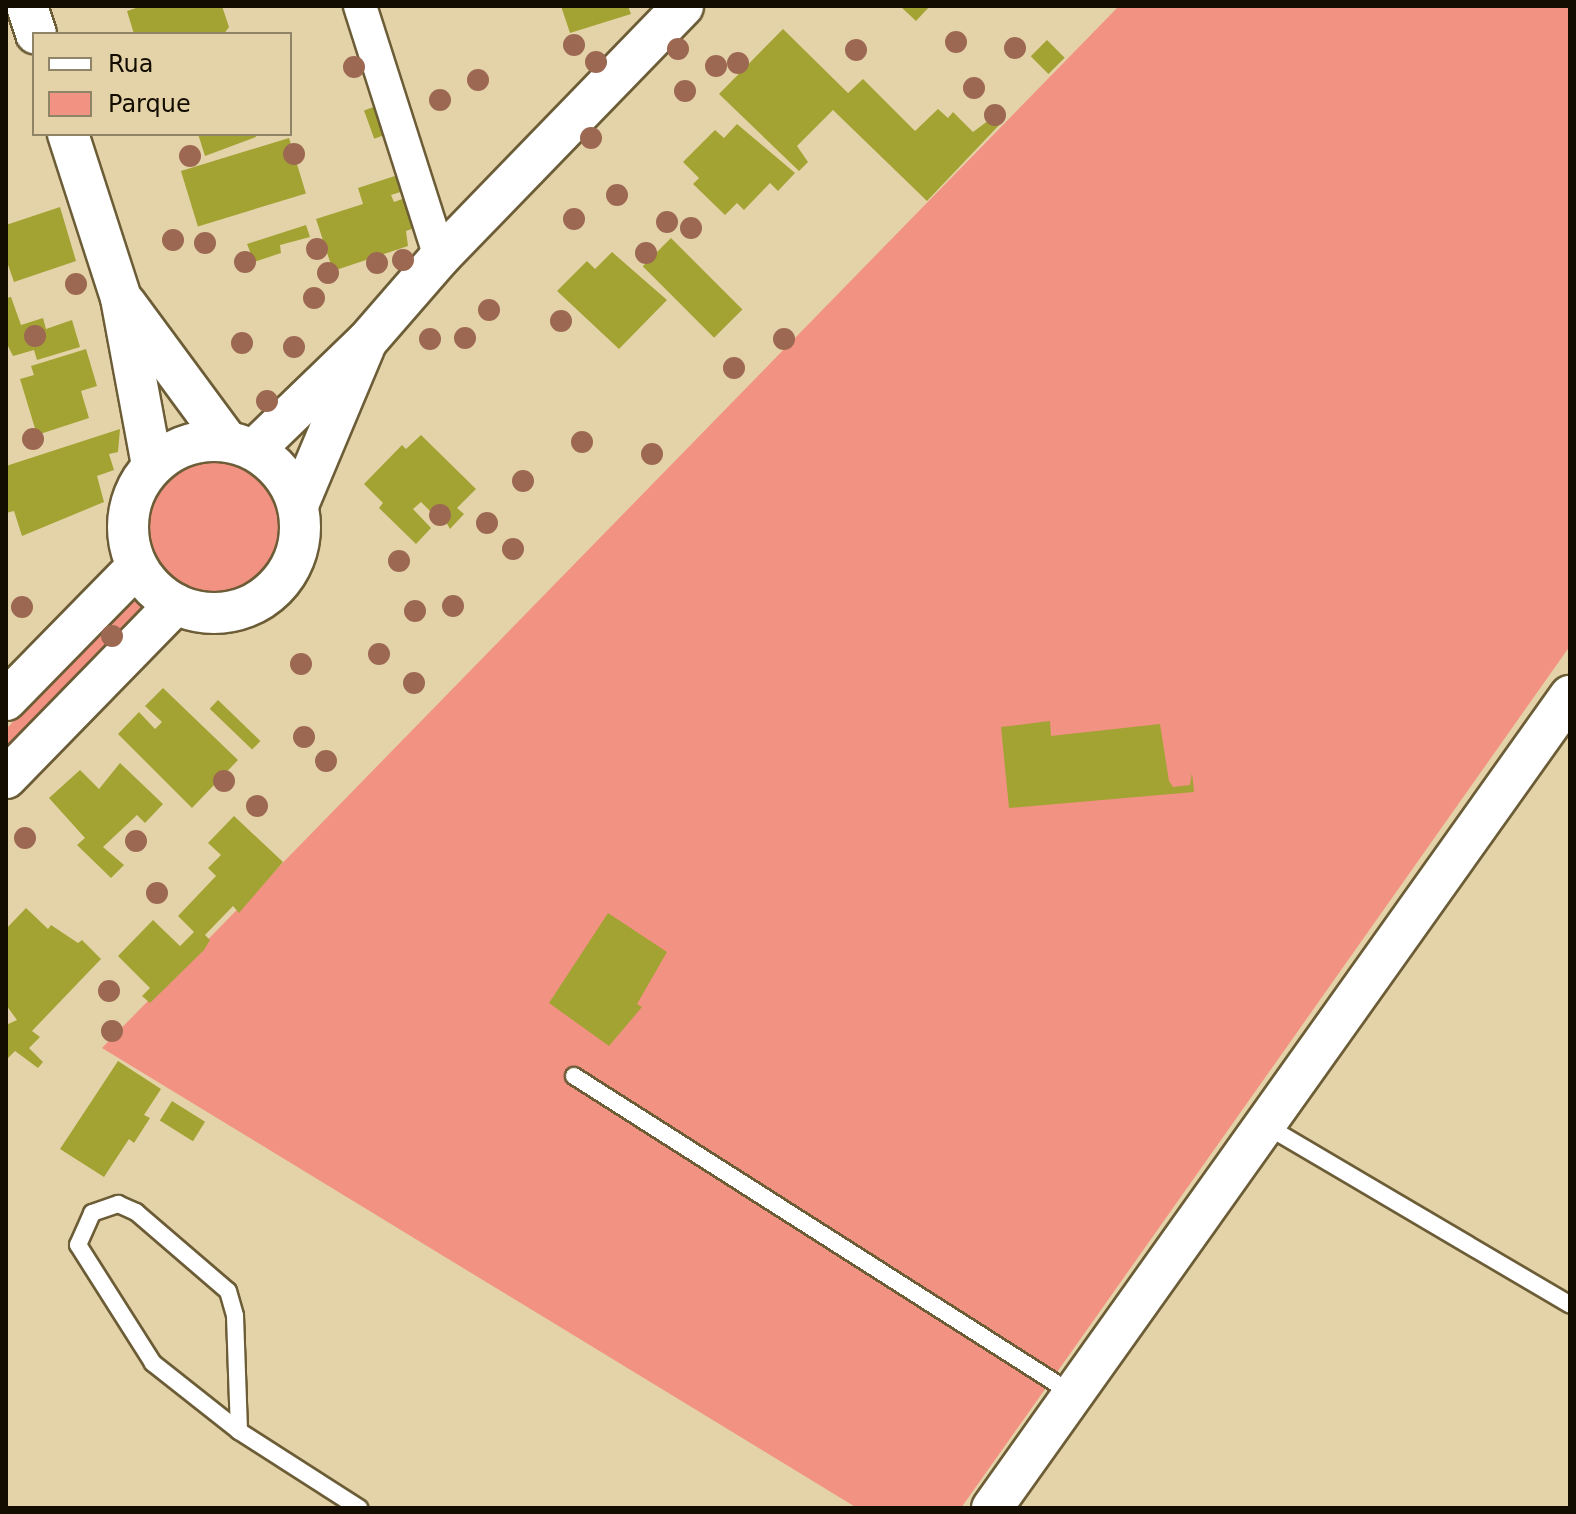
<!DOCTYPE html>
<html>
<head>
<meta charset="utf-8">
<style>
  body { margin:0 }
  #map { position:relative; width:1576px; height:1514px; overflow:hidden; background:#e4d3a9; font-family:"DejaVu Sans",sans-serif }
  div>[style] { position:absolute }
  .green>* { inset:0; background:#f29283 }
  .round { border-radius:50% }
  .building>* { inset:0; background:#a3a334; transform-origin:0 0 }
  .roads { filter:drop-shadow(2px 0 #6c5d37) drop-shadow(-2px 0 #6c5d37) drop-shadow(0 2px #6c5d37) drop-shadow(0 -2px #6c5d37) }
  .service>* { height:16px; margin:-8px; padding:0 8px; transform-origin:8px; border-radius:8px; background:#fff }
  .minor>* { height:32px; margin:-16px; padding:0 16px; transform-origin:16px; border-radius:16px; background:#fff }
  .tertiary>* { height:40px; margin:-20px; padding:0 20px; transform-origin:20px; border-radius:20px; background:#fff }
  .tertiary>.ring { margin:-20px; padding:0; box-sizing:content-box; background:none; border:40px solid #fff; border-radius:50% }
  .trees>* { width:22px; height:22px; margin:-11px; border-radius:50%; background:#9c6852 }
  span { translate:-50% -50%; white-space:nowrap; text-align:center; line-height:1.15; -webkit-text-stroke:7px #e4d3a9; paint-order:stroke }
  .frame { position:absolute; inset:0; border:8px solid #130d01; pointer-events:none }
  .legend { position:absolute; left:32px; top:32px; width:260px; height:104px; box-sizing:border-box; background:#e4d3a9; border:2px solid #908466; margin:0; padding:10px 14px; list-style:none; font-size:24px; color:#130d01 }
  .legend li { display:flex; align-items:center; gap:16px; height:40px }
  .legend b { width:40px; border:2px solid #908466 }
</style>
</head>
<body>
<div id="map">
  <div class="green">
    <div style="clip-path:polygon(1119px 6px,1570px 6px,1570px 646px,961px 1508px,857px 1508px,102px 1048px)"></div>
    <div class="round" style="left:146px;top:459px;width:136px;height:136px"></div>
    <div style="clip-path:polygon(134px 597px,148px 611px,6px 755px,6px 729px)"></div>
  </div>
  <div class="building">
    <div style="clip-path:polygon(142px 6px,222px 6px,229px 27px,224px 34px,134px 34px,127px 11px)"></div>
    <div style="clip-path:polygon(561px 6px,628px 6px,631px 14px,570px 33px)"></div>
    <div style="clip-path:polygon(900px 6px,930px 6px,916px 21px)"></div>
    <div style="clip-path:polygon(783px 29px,848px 93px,863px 79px,915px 131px,938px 109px,948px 118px,953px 112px,973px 132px,997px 114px,1003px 121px,927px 201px,833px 110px,797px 146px,808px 162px,799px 171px,719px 94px)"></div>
    <div style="left:1047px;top:40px;width:25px;height:23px;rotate:45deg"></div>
    <div style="left:379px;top:105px;width:30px;height:16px;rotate:70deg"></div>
    <div style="clip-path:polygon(737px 124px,795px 173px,778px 191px,770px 183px,744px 210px,737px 203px,725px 215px,693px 184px,699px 178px,683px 162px,715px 130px,724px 138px)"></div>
    <div style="clip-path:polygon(198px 134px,255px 134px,256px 137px,205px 156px)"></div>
    <div style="left:289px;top:138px;width:58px;height:113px;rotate:73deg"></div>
    <div style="clip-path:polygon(401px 174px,407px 190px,391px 195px,394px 202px,405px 198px,414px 228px,406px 231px,408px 246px,333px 271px,316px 219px,363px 204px,358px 188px)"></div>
    <div style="clip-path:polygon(60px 207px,76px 261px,14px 282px,6px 259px,6px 225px)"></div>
    <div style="clip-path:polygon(306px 225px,310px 237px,280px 245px,281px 253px,254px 262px,247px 244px)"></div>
    <div style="left:671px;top:238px;width:101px;height:40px;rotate:45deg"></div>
    <div style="clip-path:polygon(612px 252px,667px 300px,619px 349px,557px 291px,587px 261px,595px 269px)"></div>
    <div style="clip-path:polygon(11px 297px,21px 325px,43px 318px,46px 329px,72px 320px,80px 347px,37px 360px,34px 350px,13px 356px,6px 342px,6px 298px)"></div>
    <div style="clip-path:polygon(86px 349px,97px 386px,81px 391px,89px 418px,37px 435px,20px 379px,34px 375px,31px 366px)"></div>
    <div style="clip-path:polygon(120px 429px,118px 452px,109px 454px,114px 470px,97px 476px,104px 502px,22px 536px,14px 511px,6px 513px,6px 466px)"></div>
    <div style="clip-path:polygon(421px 435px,476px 489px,457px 508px,464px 514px,450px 529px,439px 510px,434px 515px,421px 502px,413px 509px,431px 528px,416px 544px,379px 508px,383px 503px,364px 484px,402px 445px,406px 449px)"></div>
    <div style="clip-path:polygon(163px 688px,238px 760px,192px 808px,118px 734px,139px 712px,155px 729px,162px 722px,145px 706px)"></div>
    <div style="left:218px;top:700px;width:59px;height:12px;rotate:44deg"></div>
    <div style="clip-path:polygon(1050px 721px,1051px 736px,1160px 724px,1169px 781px,1173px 787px,1190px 785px,1192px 773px,1194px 792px,1009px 808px,1001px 727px)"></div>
    <div style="clip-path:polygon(120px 763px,163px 804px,145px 823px,137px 815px,103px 847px,124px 865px,111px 878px,77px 845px,85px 838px,49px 798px,80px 770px,99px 789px)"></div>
    <div style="clip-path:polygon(234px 816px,283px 862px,239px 913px,233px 906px,205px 935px,210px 940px,204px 950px,150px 1003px,142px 996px,150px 988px,118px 956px,153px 920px,180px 946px,194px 932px,178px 916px,216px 876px,208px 868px,221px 855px,208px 843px)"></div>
    <div style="clip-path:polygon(26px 908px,48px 929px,51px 925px,78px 943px,82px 940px,101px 959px,32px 1031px,40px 1037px,29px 1048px,43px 1062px,38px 1068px,15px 1051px,6px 1060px,6px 1025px,17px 1020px,6px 1005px,6px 929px)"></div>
    <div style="clip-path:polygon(608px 913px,667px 952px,637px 1004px,642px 1007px,609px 1046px,549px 1003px)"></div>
    <div style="clip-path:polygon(118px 1061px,161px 1089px,144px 1115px,150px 1118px,134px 1143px,129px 1139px,104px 1177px,60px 1149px)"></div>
    <div style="left:172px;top:1101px;width:39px;height:23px;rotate:32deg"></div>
  </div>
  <div class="roads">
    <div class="service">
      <div style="left:574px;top:1076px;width:592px;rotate:32.51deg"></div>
      <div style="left:1265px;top:1125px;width:354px;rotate:30.5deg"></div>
      <div style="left:239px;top:1431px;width:110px;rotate:-141.7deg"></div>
      <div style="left:153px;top:1363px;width:140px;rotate:-122.4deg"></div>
      <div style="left:78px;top:1245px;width:35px;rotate:-66deg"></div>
      <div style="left:92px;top:1213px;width:28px;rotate:-19deg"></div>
      <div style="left:118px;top:1204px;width:20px;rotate:24deg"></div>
      <div style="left:136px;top:1212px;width:121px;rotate:40.7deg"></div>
      <div style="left:228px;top:1291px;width:26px;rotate:74deg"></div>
      <div style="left:235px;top:1316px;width:115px;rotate:88deg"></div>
      <div style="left:239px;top:1431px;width:143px;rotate:32.7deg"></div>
    </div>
    <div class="minor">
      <div style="left:360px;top:6px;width:263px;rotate:72.3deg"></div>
    </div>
    <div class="tertiary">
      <div style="left:27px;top:6px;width:29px;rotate:72deg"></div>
      <div style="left:68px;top:134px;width:172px;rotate:72.1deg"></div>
      <div style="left:121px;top:298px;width:171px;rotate:79.5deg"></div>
      <div style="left:126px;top:304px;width:170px;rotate:53.6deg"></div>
      <div class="ring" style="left:128px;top:441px;width:132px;height:132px"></div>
      <div style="left:254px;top:450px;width:157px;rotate:-44deg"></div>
      <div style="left:367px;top:341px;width:111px;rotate:-49deg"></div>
      <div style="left:440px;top:257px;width:349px;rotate:-45.9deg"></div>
      <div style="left:298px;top:505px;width:170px;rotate:-67.2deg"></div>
      <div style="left:6px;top:700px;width:187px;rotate:-45.6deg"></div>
      <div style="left:6px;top:778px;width:243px;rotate:-45.7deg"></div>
      <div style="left:992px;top:1508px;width:997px;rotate:-54.56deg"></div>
    </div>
  </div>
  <div class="trees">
    <div style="left:956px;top:42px"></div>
    <div style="left:574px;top:45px"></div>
    <div style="left:1015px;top:48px"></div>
    <div style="left:678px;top:49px"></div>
    <div style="left:856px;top:50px"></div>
    <div style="left:596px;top:62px"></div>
    <div style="left:738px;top:63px"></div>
    <div style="left:716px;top:66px"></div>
    <div style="left:354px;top:67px"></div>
    <div style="left:478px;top:80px"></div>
    <div style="left:974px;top:88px"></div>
    <div style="left:685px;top:91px"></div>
    <div style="left:440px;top:100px"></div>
    <div style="left:995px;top:115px"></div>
    <div style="left:591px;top:138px"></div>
    <div style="left:294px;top:154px"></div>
    <div style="left:190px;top:156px"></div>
    <div style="left:617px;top:195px"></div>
    <div style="left:574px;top:219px"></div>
    <div style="left:667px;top:222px"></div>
    <div style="left:691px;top:228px"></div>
    <div style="left:173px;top:240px"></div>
    <div style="left:205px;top:243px"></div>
    <div style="left:317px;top:249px"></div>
    <div style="left:646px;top:253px"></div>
    <div style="left:403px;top:260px"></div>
    <div style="left:245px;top:262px"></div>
    <div style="left:377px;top:263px"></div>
    <div style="left:328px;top:273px"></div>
    <div style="left:76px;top:284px"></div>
    <div style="left:314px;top:298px"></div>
    <div style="left:489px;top:310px"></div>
    <div style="left:561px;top:321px"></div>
    <div style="left:35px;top:336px"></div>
    <div style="left:465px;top:338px"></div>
    <div style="left:430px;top:339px"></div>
    <div style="left:784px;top:339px"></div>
    <div style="left:242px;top:343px"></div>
    <div style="left:294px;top:347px"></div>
    <div style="left:734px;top:368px"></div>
    <div style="left:267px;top:401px"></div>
    <div style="left:33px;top:439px"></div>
    <div style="left:582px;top:442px"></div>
    <div style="left:652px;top:454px"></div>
    <div style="left:523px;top:481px"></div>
    <div style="left:440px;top:515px"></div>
    <div style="left:487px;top:523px"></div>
    <div style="left:513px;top:549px"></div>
    <div style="left:399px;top:561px"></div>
    <div style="left:453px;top:606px"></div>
    <div style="left:22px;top:607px"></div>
    <div style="left:415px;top:611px"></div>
    <div style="left:112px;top:636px"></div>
    <div style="left:379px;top:654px"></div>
    <div style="left:301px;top:664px"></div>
    <div style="left:414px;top:683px"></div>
    <div style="left:304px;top:737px"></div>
    <div style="left:326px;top:761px"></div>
    <div style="left:224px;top:781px"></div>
    <div style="left:257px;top:806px"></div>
    <div style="left:25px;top:838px"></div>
    <div style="left:136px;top:841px"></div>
    <div style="left:157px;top:893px"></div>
    <div style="left:109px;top:991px"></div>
    <div style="left:112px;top:1031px"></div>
  </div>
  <div class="frame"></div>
  <ul class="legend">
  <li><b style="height:10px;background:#fff"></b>Rua</li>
  <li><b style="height:22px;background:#f29283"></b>Parque</li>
  </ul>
</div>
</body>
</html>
